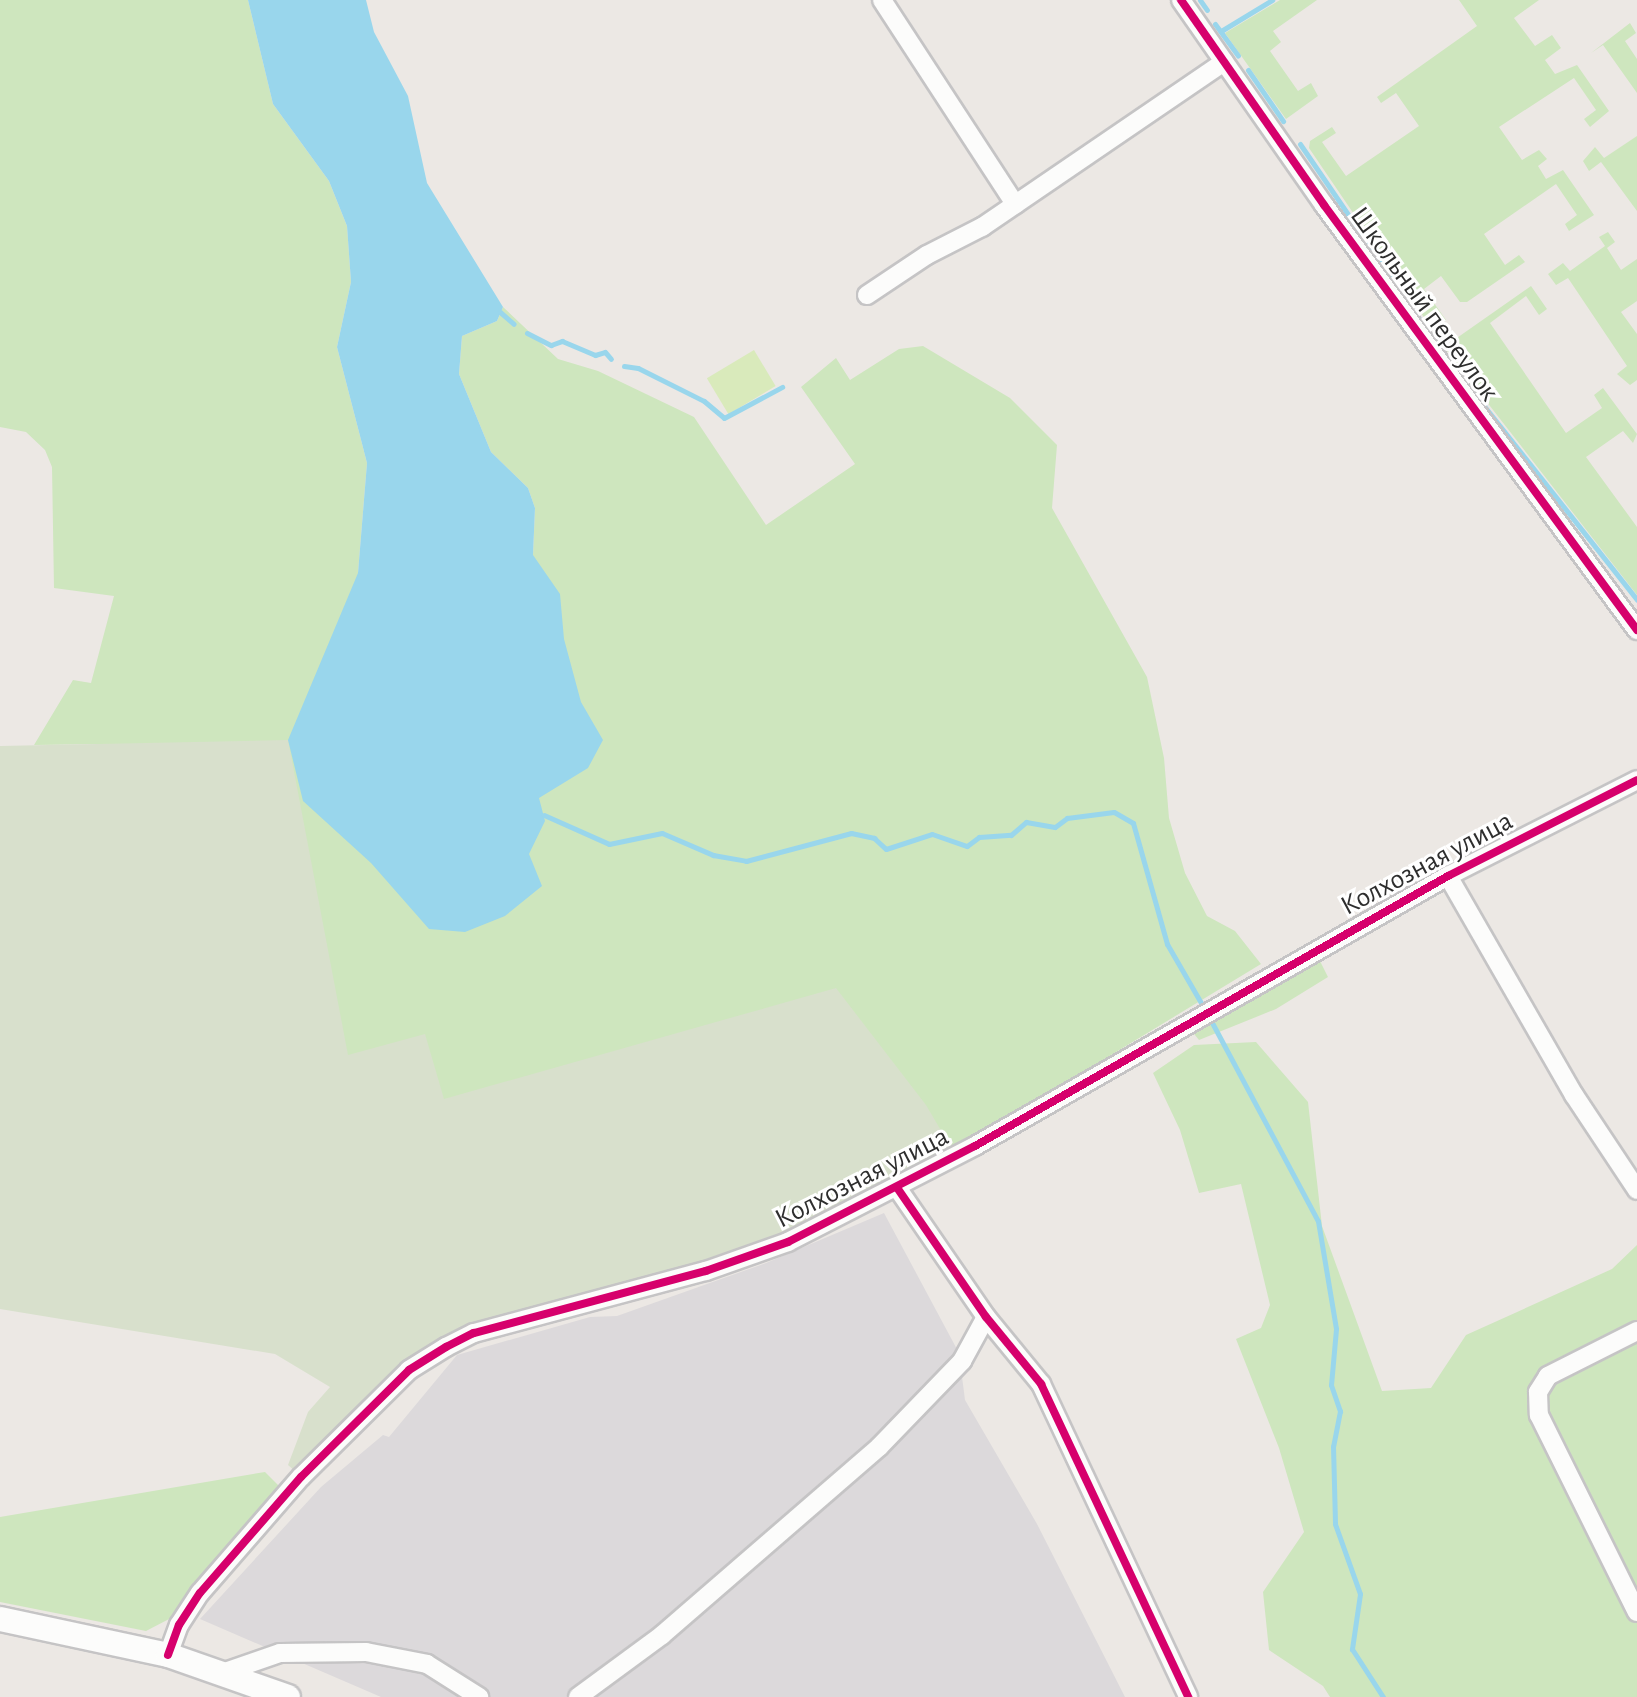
<!DOCTYPE html>
<html>
<head>
<meta charset="utf-8">
<style>
  body { margin:0 }
  #map { position:relative; width:1637px; height:1697px; overflow:hidden; background:#ece8e4; font-family:"Alegreya Sans",sans-serif }
  div>[style] { position:absolute }
  .industrial>* { inset:0; background:#dcd9db }
  .green>* { inset:0; background:#cee6be }
  .cemetery>* { inset:0; background:#d8e0cc }
  .pitch>* { inset:0; background:#d9eabb; transform-origin:0 0 }
  .water>* { inset:0; background:#99d6ec }
  .stream>* { height:5px; margin:-2.5px; padding:0 2.5px; transform-origin:2.5px; border-radius:2.5px; background:#99d6ec }
  .roads { filter:drop-shadow(2px 0 #c5c4c5) drop-shadow(-2px 0 #c5c4c5) drop-shadow(0 2px #c5c4c5) drop-shadow(0 -2px #c5c4c5) }
  .street>* { height:18px; margin:-9px; padding:0 9px; transform-origin:9px; border-radius:9px; background:#fcfcfb }
  .secondary>* { height:24px; margin:-12px; padding:0 12px; transform-origin:12px; border-radius:12px; background:#fcfcfb }
  .cycleway>* { height:8px; margin:-4px; padding:0 4px; transform-origin:4px; border-radius:4px; background:#d6006c }
  span { translate:-50% -50%; white-space:nowrap; text-align:center; line-height:1.15; -webkit-text-stroke:6px #fff; paint-order:stroke }
  .street-label { font-size:28px; color:#2e2e2e }
</style>
</head>
<body>
<div id="map">
  <div class="industrial">
    <div style="clip-path:polygon(884px 1213px,959px 1353px,965px 1400px,1037px 1524px,1125px 1697px,381px 1697px,200px 1619px,321px 1487px,383px 1435px,389px 1437px,457px 1355px,590px 1317px,617px 1316px,766px 1263px)"></div>
  </div>
  <div class="green">
    <div style="clip-path:polygon(0 0,248px 0,273px 104px,329px 181px,347px 226px,351px 282px,337px 347px,367px 463px,358px 573px,533px 555px,535px 508px,528px 488px,491px 452px,459px 374px,462px 336px,497px 321px,503px 307px,558px 359px,598px 371px,694px 417px,766px 525px,855px 464px,801px 387px,836px 358px,850px 380px,899px 349px,923px 346px,1010px 398px,1057px 445px,1052px 508px,1147px 677px,1164px 758px,1169px 818px,1185px 873px,1207px 916px,1235px 931px,1261px 964px,953px 1151px,460px 1329px,425px 1348px,102px 744px,34px 745px,73px 680px,91px 683px,114px 596px,54px 588px,52px 467px,45px 450px,26px 432px,0 427px)"></div>
    <div style="clip-path:polygon(1280px 0,1317px 0,1273px 31px,1281px 42px,1270px 51px,1298px 91px,1311px 83px,1318px 96px,1286px 119px,1225px 33px)"></div>
    <div style="clip-path:polygon(1459px 0,1539px 0,1514px 18px,1535px 46px,1552px 35px,1561px 48px,1545px 60px,1555px 74px,1577px 65px,1609px 111px,1590px 127px,1584px 119px,1596px 110px,1574px 78px,1499px 127px,1522px 160px,1539px 150px,1547px 159px,1538px 166px,1546px 179px,1563px 170px,1594px 215px,1569px 231px,1565px 224px,1577px 215px,1556px 184px,1484px 234px,1505px 265px,1519px 255px,1525px 262px,1467px 302px,1460px 302px,1441px 276px,1424px 289px,1446px 320px,1432px 329px,1309px 148px,1310px 141px,1332px 127px,1336px 133px,1322px 142px,1346px 176px,1419px 126px,1396px 93px,1381px 103px,1377px 97px,1477px 26px)"></div>
    <div style="clip-path:polygon(1630px 23px,1636px 33px,1625px 41px,1637px 59px,1637px 93px,1603px 45px,1591px 53px)"></div>
    <div style="clip-path:polygon(1637px 136px,1637px 211px,1601px 162px,1589px 171px,1583px 161px,1595px 147px,1604px 158px)"></div>
    <div style="clip-path:polygon(1608px 232px,1615px 242px,1607px 248px,1621px 270px,1637px 259px,1637px 301px,1621px 312px,1637px 334px,1637px 380px,1630px 385px,1617px 374px,1627px 366px,1568px 278px,1556px 285px,1548px 274px,1563px 263px,1570px 271px,1605px 246px,1599px 237px)"></div>
    <div style="clip-path:polygon(1531px 286px,1547px 309px,1539px 315px,1526px 296px,1490px 323px,1566px 433px,1602px 408px,1594px 395px,1603px 388px,1637px 434px,1633px 443px,1623px 431px,1586px 457px,1637px 527px,1637px 595px,1444px 347px)"></div>
    <div style="clip-path:polygon(1319px 959px,1328px 977px,1276px 1009px,1199px 1040px,1190px 1029px)"></div>
    <div style="clip-path:polygon(1256px 1042px,1308px 1102px,1322px 1226px,1382px 1391px,1431px 1388px,1466px 1335px,1612px 1269px,1637px 1245px,1637px 1697px,1330px 1697px,1323px 1686px,1269px 1650px,1263px 1592px,1304px 1532px,1279px 1448px,1236px 1339px,1261px 1328px,1270px 1305px,1241px 1184px,1199px 1193px,1180px 1130px,1153px 1073px,1194px 1045px)"></div>
    <div style="clip-path:polygon(265px 1472px,282px 1489px,171px 1618px,146px 1631px,0 1602px,0 1517px)"></div>
  </div>
  <div class="cemetery">
    <div style="clip-path:polygon(288px 740px,348px 1055px,425px 1034px,444px 1099px,836px 988px,926px 1105px,953px 1151px,789px 1234px,699px 1266px,460px 1329px,401px 1363px,296px 1472px,288px 1465px,308px 1412px,330px 1387px,275px 1354px,0 1309px,0 746px)"></div>
  </div>
  <div class="pitch">
    <div style="left:754px;top:350px;width:42px;height:55px;rotate:59deg"></div>
  </div>
  <div class="water">
    <div style="clip-path:polygon(248px 0,366px 0,374px 32px,408px 96px,427px 183px,503px 307px,497px 321px,462px 336px,459px 374px,491px 452px,528px 488px,535px 508px,533px 555px,560px 594px,564px 639px,581px 702px,603px 740px,588px 768px,539px 798px,545px 821px,529px 854px,542px 886px,505px 916px,465px 932px,429px 929px,371px 863px,303px 801px,288px 740px,358px 573px,367px 463px,337px 347px,351px 282px,347px 226px,329px 181px,273px 104px)"></div>
  </div>
  <div class="stream">
    <div style="left:1200px;top:0;width:12px;rotate:55deg"></div>
    <div style="left:1215px;top:24px;width:39px;rotate:54deg"></div>
    <div style="left:1221px;top:31px;width:60px;rotate:-31.3deg"></div>
    <div style="left:1248px;top:70px;width:62px;rotate:55.5deg"></div>
    <div style="left:1300px;top:144px;width:224px;rotate:55.7deg"></div>
    <div style="left:500px;top:312px;width:18px;rotate:41deg"></div>
    <div style="left:527px;top:333px;width:27px;rotate:27deg"></div>
    <div style="left:551px;top:345px;width:12px;rotate:-20deg"></div>
    <div style="left:562px;top:341px;width:36px;rotate:23deg"></div>
    <div style="left:595px;top:355px;width:10px;rotate:-17deg"></div>
    <div style="left:605px;top:352px;width:9px;rotate:49deg"></div>
    <div style="left:624px;top:366px;width:14px;rotate:8deg"></div>
    <div style="left:638px;top:368px;width:74px;rotate:26.6deg"></div>
    <div style="left:704px;top:401px;width:26px;rotate:40deg"></div>
    <div style="left:724px;top:418px;width:66px;rotate:-28.1deg"></div>
    <div style="left:1469px;top:387px;width:271px;rotate:51.7deg"></div>
    <div style="left:544px;top:815px;width:71px;rotate:24deg"></div>
    <div style="left:609px;top:844px;width:54px;rotate:-11.7deg"></div>
    <div style="left:662px;top:833px;width:56px;rotate:23.3deg"></div>
    <div style="left:713px;top:855px;width:34px;rotate:10deg"></div>
    <div style="left:746px;top:861px;width:109px;rotate:-14.9deg"></div>
    <div style="left:851px;top:833px;width:24px;rotate:12deg"></div>
    <div style="left:874px;top:838px;width:16px;rotate:43deg"></div>
    <div style="left:886px;top:849px;width:48px;rotate:-18.1deg"></div>
    <div style="left:932px;top:834px;width:37px;rotate:19deg"></div>
    <div style="left:967px;top:846px;width:15px;rotate:-37deg"></div>
    <div style="left:979px;top:837px;width:32px;rotate:-4deg"></div>
    <div style="left:1011px;top:835px;width:20px;rotate:-41deg"></div>
    <div style="left:1026px;top:822px;width:29px;rotate:10deg"></div>
    <div style="left:1055px;top:827px;width:15px;rotate:-37deg"></div>
    <div style="left:1067px;top:818px;width:47px;rotate:-7.3deg"></div>
    <div style="left:1114px;top:812px;width:22px;rotate:30deg"></div>
    <div style="left:1133px;top:823px;width:126px;rotate:74.3deg"></div>
    <div style="left:1167px;top:944px;width:74px;rotate:60deg"></div>
    <div style="left:1209px;top:1017px;width:231px;rotate:61.9deg"></div>
    <div style="left:1318px;top:1221px;width:109px;rotate:80.5deg"></div>
    <div style="left:1336px;top:1329px;width:56px;rotate:95.1deg"></div>
    <div style="left:1331px;top:1385px;width:28px;rotate:71deg"></div>
    <div style="left:1340px;top:1411px;width:36px;rotate:101deg"></div>
    <div style="left:1333px;top:1446px;width:78px;rotate:88.5deg"></div>
    <div style="left:1335px;top:1524px;width:74px;rotate:70.3deg"></div>
    <div style="left:1360px;top:1594px;width:56px;rotate:98.3deg"></div>
    <div style="left:1352px;top:1649px;width:57px;rotate:57.1deg"></div>
  </div>
  <div class="roads">
    <div class="street">
      <div style="left:882px;top:0;width:244px;rotate:56.9deg"></div>
      <div style="left:1181px;top:0;width:250px;rotate:55.1deg"></div>
      <div style="left:1324px;top:205px;width:528px;rotate:53.63deg"></div>
      <div style="left:867px;top:295px;width:72px;rotate:-33.7deg"></div>
      <div style="left:927px;top:255px;width:62px;rotate:-27deg"></div>
      <div style="left:982px;top:227px;width:293px;rotate:-34.3deg"></div>
      <div style="left:1448px;top:876px;width:253px;rotate:60.1deg"></div>
      <div style="left:1574px;top:1095px;width:114px;rotate:56.4deg"></div>
      <div style="left:898px;top:1189px;width:155px;rotate:55.5deg"></div>
      <div style="left:986px;top:1317px;width:87px;rotate:50.6deg"></div>
      <div style="left:1041px;top:1384px;width:346px;rotate:64.8deg"></div>
      <div style="left:1637px;top:1331px;width:100px;rotate:153.2deg"></div>
      <div style="left:1548px;top:1376px;width:19px;rotate:122deg"></div>
      <div style="left:1538px;top:1392px;width:23px;rotate:88deg"></div>
      <div style="left:1539px;top:1415px;width:220px;rotate:63.6deg"></div>
      <div style="left:168px;top:1655px;width:32px;rotate:-70deg"></div>
      <div style="left:179px;top:1625px;width:38px;rotate:-57deg"></div>
      <div style="left:200px;top:1593px;width:154px;rotate:-49deg"></div>
      <div style="left:301px;top:1477px;width:152px;rotate:-44.7deg"></div>
      <div style="left:409px;top:1370px;width:44px;rotate:-31.9deg"></div>
      <div style="left:446px;top:1347px;width:31px;rotate:-27deg"></div>
      <div style="left:474px;top:1333px;width:240px;rotate:-15deg"></div>
      <div style="left:706px;top:1271px;width:87px;rotate:-19.5deg"></div>
      <div style="left:788px;top:1242px;width:210px;rotate:-27.2deg"></div>
      <div style="left:975px;top:1146px;width:545px;rotate:-29.72deg"></div>
      <div style="left:1448px;top:876px;width:212px;rotate:-26.9deg"></div>
      <div style="left:225px;top:1672px;width:58px;rotate:-19.1deg"></div>
      <div style="left:280px;top:1653px;width:86px;rotate:-0.7deg"></div>
      <div style="left:366px;top:1652px;width:62px;rotate:11.1deg"></div>
      <div style="left:427px;top:1664px;width:62px;rotate:32.4deg"></div>
      <div style="left:578px;top:1697px;width:104px;rotate:-36.4deg"></div>
      <div style="left:662px;top:1635px;width:287px;rotate:-40.9deg"></div>
      <div style="left:879px;top:1447px;width:120px;rotate:-46deg"></div>
      <div style="left:962px;top:1361px;width:50px;rotate:-61.4deg"></div>
    </div>
    <div class="secondary">
      <div style="left:0;top:1619px;width:172px;rotate:12.1deg"></div>
      <div style="left:168px;top:1655px;width:127px;rotate:19.3deg"></div>
    </div>
  </div>
  <div class="cycleway">
    <div style="left:1181px;top:0;width:250px;rotate:55.1deg"></div>
    <div style="left:1324px;top:205px;width:528px;rotate:53.63deg"></div>
    <div style="left:898px;top:1189px;width:155px;rotate:55.5deg"></div>
    <div style="left:986px;top:1317px;width:87px;rotate:50.6deg"></div>
    <div style="left:1041px;top:1384px;width:346px;rotate:64.8deg"></div>
    <div style="left:168px;top:1655px;width:32px;rotate:-70deg"></div>
    <div style="left:179px;top:1625px;width:38px;rotate:-57deg"></div>
    <div style="left:200px;top:1593px;width:154px;rotate:-49deg"></div>
    <div style="left:301px;top:1477px;width:152px;rotate:-44.7deg"></div>
    <div style="left:409px;top:1370px;width:44px;rotate:-31.9deg"></div>
    <div style="left:446px;top:1347px;width:31px;rotate:-27deg"></div>
    <div style="left:474px;top:1333px;width:240px;rotate:-15deg"></div>
    <div style="left:706px;top:1271px;width:87px;rotate:-19.5deg"></div>
    <div style="left:788px;top:1242px;width:210px;rotate:-27.2deg"></div>
    <div style="left:975px;top:1146px;width:545px;rotate:-29.72deg"></div>
    <div style="left:1448px;top:876px;width:212px;rotate:-26.9deg"></div>
  </div>
  <div class="street-label">
    <span style="left:1424px;top:304px;rotate:54deg">Школьный переулок</span>
    <span style="left:1427px;top:864px;rotate:-28deg">Колхозная улица</span>
    <span style="left:862px;top:1178px;rotate:-27deg">Колхозная улица</span>
  </div>
</div>
</body>
</html>
